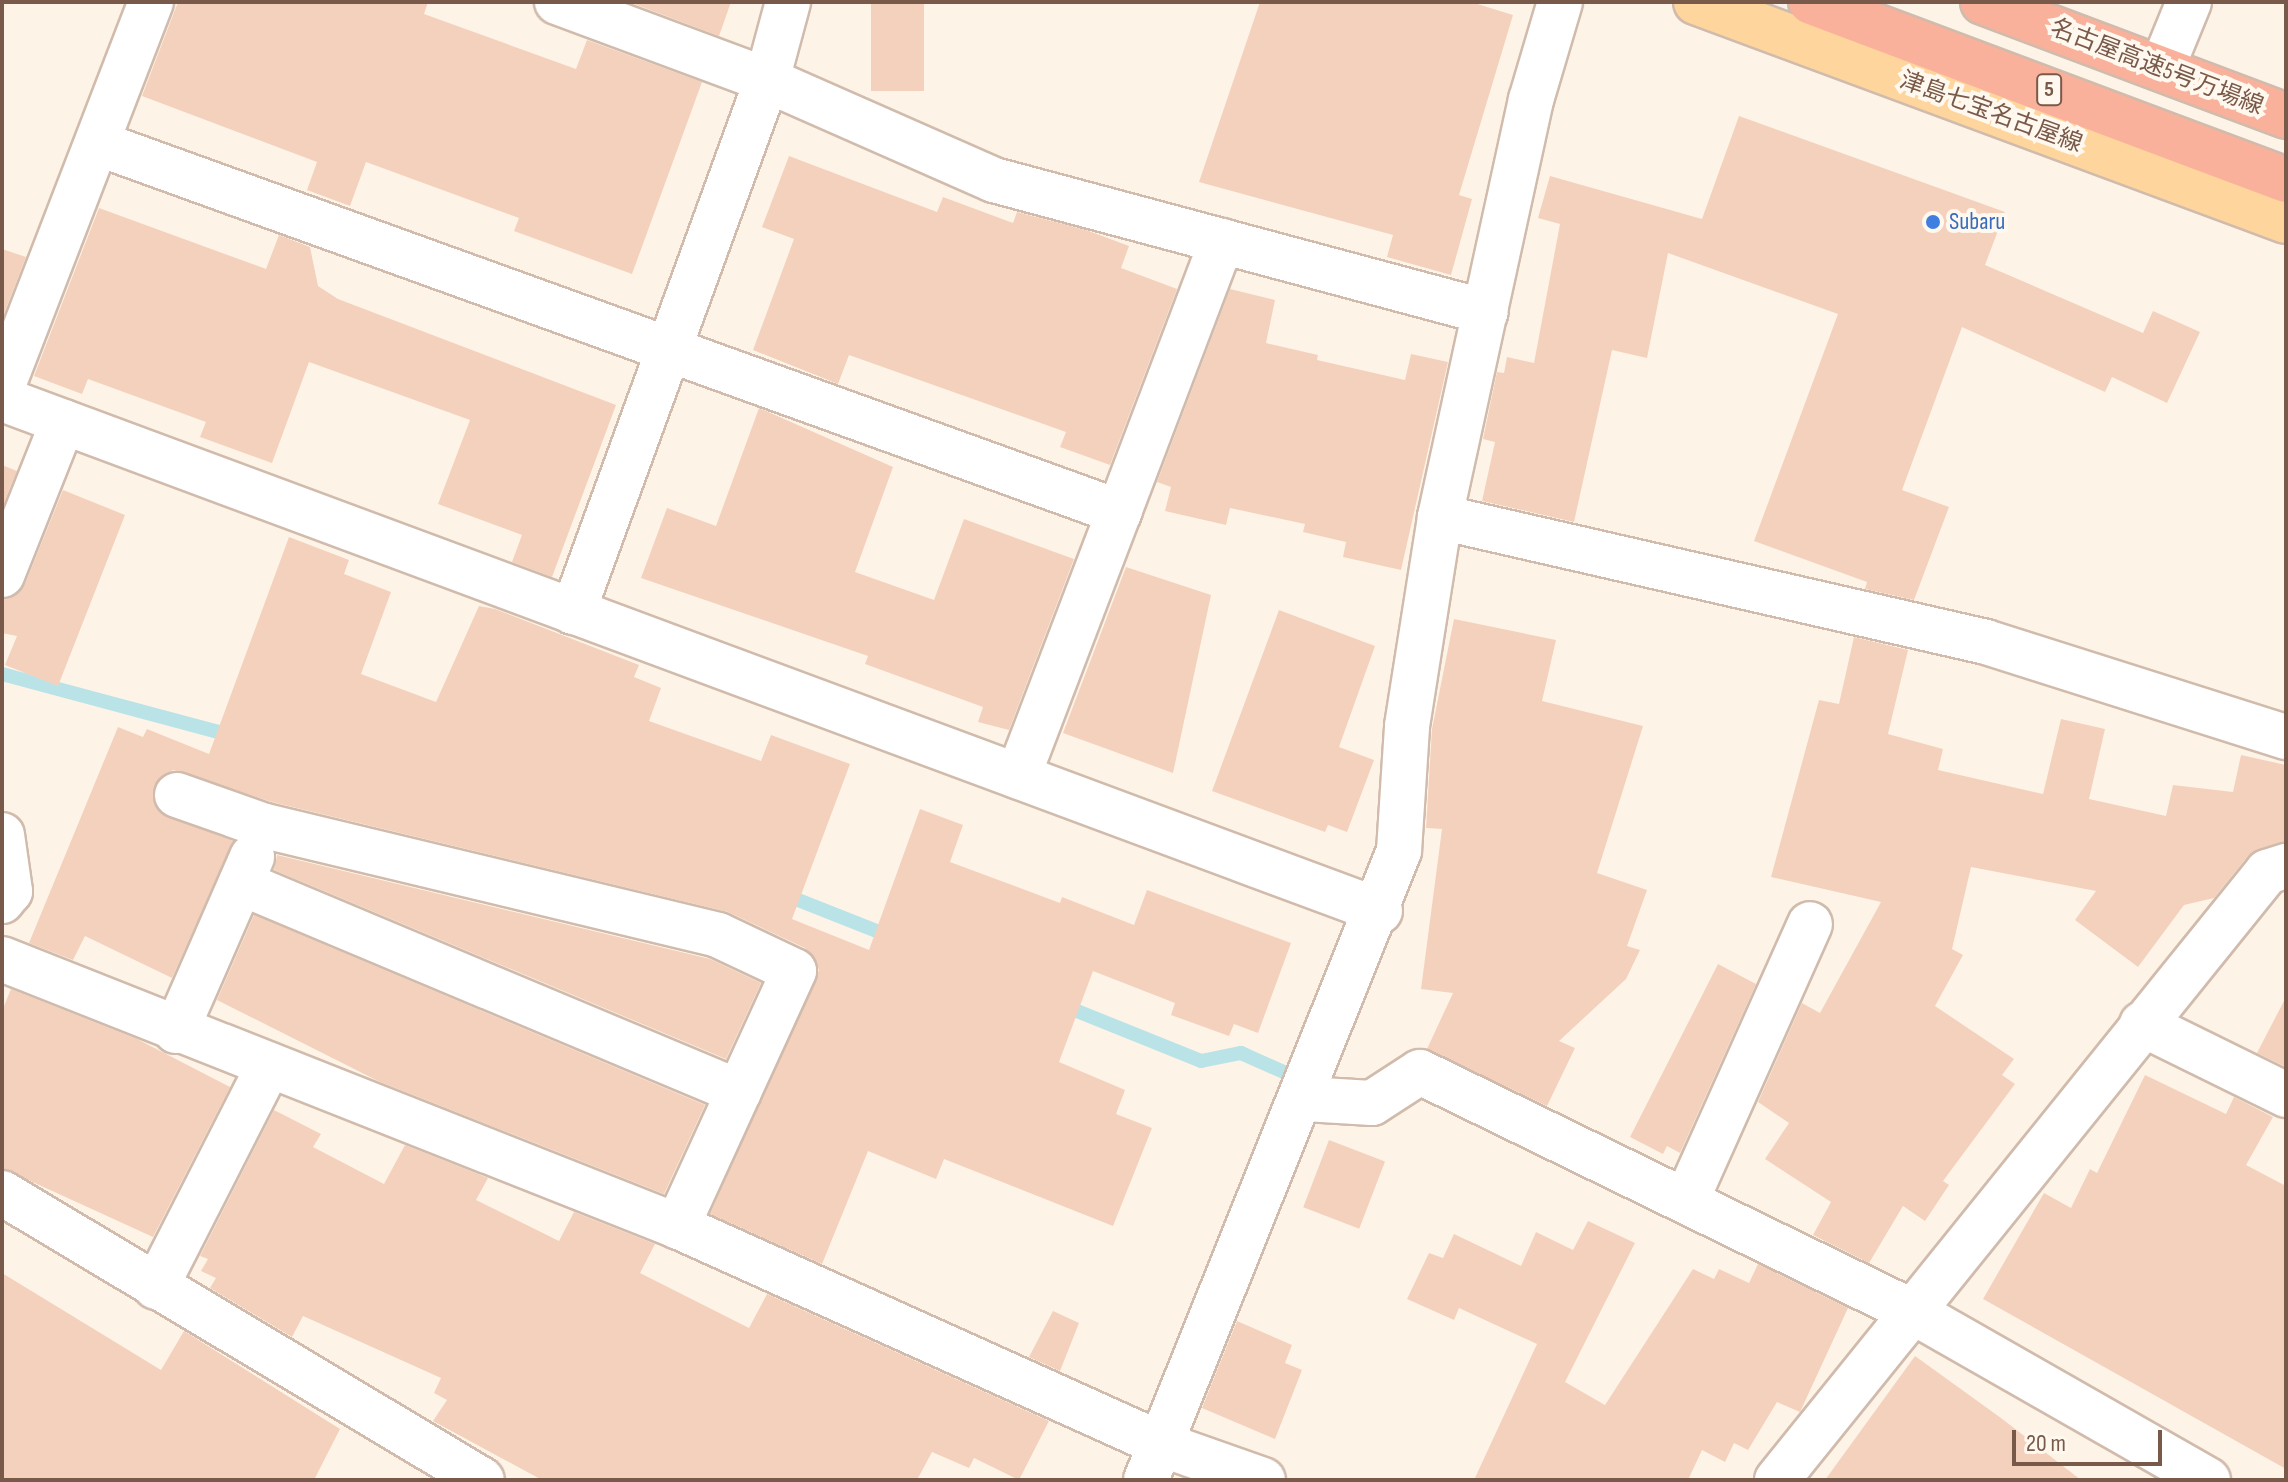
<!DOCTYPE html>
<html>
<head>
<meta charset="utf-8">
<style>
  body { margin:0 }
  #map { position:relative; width:2288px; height:1482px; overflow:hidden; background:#fdf4e7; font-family:"Sofia Sans Condensed","Noto Sans JP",sans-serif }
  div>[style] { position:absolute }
  .stream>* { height:14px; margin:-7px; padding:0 7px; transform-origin:7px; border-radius:7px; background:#bae3e8 }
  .building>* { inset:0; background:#f4d1bd; transform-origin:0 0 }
  .roads { filter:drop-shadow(2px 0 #d0bbac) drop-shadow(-2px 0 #d0bbac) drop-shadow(0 2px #d0bbac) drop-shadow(0 -2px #d0bbac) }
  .minor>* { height:44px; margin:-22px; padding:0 22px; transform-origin:22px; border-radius:22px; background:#fff }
  .major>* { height:44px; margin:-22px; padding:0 22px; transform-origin:22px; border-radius:22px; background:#fed69d }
  .highway>* { height:44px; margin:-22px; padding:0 22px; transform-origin:22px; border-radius:22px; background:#fab19b }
  .dots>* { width:22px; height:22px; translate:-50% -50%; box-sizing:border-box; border:4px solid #fff8ee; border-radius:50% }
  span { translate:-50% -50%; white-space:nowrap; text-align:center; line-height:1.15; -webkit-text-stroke:8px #fff8ee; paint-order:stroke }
  .shield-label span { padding:2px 6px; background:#fff8ee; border:2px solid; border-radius:6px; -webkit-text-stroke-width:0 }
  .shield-label { font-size:22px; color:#79594a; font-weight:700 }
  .street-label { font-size:24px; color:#79594a }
  .shop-label { font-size:24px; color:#366cbe }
  .left { translate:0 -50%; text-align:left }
  .frame { position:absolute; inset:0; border:4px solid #79594a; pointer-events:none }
  .scale { position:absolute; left:2012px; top:1430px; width:150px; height:36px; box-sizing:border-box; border:4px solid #79594a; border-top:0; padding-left:10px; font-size:24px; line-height:28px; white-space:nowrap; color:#79594a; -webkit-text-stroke:6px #fff8ee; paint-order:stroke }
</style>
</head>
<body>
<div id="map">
  <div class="stream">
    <div style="left:2px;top:674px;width:240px;rotate:15deg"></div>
    <div style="left:783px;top:894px;width:119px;rotate:21.6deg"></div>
    <div style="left:1062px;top:1005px;width:150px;rotate:21.9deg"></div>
    <div style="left:1201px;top:1061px;width:41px;rotate:-11.3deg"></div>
    <div style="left:1241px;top:1053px;width:49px;rotate:24deg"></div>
  </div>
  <div class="building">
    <div style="clip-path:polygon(178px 2px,428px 2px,424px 14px,576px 69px,587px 40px,702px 82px,632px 274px,514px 231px,519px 218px,366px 162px,350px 206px,307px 190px,317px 162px,142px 96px)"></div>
    <div style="clip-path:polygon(629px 2px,731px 2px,719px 36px)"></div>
    <div style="left:871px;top:2px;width:53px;height:89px"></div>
    <div style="clip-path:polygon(1260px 2px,1471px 2px,1513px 15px,1459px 195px,1472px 199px,1451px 275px,1387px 257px,1393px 235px,1199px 182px)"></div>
    <div style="clip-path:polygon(1739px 116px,2005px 212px,1985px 265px,2143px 333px,2153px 311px,2200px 332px,2167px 403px,2112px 377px,2105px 392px,1962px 327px,1902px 490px,1949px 507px,1914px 600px,1865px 589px,1867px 582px,1754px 541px,1838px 314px,1668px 253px,1647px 358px,1612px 350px,1574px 522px,1482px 501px,1495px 442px,1483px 439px,1497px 372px,1504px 373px,1507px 357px,1534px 363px,1560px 224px,1538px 218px,1550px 176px,1702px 219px)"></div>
    <div style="clip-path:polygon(789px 156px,937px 212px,943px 197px,1013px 223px,1017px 212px,1086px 230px,1129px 246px,1121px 268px,1177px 289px,1110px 465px,1060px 447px,1066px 432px,849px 355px,838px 384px,753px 350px,794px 239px,762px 227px)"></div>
    <div style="clip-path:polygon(99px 208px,266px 269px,279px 235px,310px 247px,318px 286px,338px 299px,616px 405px,552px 577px,512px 562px,522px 535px,438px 504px,470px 420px,309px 362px,272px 463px,200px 437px,206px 422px,88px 379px,82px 394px,34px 376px)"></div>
    <div style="clip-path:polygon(2px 249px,26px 257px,2px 319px)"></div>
    <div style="clip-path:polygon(1230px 289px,1275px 300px,1266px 343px,1318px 355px,1317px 360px,1405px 380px,1411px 354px,1448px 362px,1401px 570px,1343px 557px,1346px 542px,1303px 532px,1305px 524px,1230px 508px,1226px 525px,1165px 511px,1171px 487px,1157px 482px)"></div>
    <div style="clip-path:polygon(759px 408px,893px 467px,855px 572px,934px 600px,964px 519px,1074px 559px,1009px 730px,978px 722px,983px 707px,865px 664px,868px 656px,641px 578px,667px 508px,716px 526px)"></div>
    <div style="clip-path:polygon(2px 465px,17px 471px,2px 508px)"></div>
    <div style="clip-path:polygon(63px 490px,125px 515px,58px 686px,5px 665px,17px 636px,2px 633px,2px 599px,25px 584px)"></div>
    <div style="clip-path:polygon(289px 537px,349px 560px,344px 574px,391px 592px,361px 674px,436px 702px,479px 606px,495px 609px,639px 665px,634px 677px,661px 688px,649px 721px,761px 761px,771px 735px,850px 764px,792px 919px,869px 950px,920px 809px,963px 825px,950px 862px,1060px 903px,1062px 897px,1134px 925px,1147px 890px,1291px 943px,1258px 1033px,1234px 1024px,1229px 1036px,1171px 1015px,1175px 1003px,1093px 971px,1059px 1062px,1125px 1090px,1116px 1114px,1152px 1128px,1113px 1226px,944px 1159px,936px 1179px,868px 1151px,822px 1264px,710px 1214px,819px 970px,805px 948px,728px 912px,272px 802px,173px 770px,154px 786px,158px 811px,233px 841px,172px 978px,85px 936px,73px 960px,29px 943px,118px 727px,143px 737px,147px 729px,209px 754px)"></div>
    <div style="clip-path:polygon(1126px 567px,1211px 595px,1173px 773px,1063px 733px)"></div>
    <div style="clip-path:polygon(1279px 610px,1375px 646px,1339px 747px,1374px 760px,1347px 832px,1328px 825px,1325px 832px,1212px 791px)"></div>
    <div style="clip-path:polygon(1454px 619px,1556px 640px,1542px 701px,1643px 726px,1597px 873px,1647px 890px,1627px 946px,1640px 950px,1626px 979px,1559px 1041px,1575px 1048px,1547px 1106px,1427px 1049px,1453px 993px,1421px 989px,1442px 829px,1426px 828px,1432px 729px)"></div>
    <div style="clip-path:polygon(1854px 637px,1908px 650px,1888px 734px,1943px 749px,1938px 770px,2043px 794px,2061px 719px,2105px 729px,2089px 799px,2166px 816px,2173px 785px,2233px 792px,2241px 755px,2286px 765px,2286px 842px,2248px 856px,2214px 898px,2184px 905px,2138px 967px,2075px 920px,2096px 891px,1971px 867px,1952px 949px,1963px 955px,1935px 1006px,2014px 1059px,2002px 1075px,2015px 1084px,1943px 1181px,1949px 1185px,1925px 1221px,1903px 1206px,1869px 1263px,1813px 1235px,1831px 1202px,1765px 1159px,1789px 1123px,1758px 1102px,1802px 1003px,1820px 1013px,1881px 902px,1771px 877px,1819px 700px,1839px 704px)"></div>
    <div style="clip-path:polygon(277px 855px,710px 959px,761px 983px,726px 1059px,274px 870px)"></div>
    <div style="clip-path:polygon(254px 915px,705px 1105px,664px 1194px,378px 1081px,217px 1000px)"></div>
    <div style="clip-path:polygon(1718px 964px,1756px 984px,1680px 1153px,1667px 1146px,1663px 1154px,1630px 1137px)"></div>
    <div style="clip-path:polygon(11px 989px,137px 1039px,230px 1087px,153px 1237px,2px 1168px,2px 1011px)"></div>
    <div style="clip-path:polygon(2286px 997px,2286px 1067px,2257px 1053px)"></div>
    <div style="clip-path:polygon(2145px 1075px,2226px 1114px,2234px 1097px,2273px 1117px,2246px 1165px,2286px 1186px,2286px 1469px,1983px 1299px,2044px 1193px,2071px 1208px,2090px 1169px,2097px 1173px)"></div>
    <div style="clip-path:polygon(274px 1110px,321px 1134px,313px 1147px,384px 1184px,405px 1145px,488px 1178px,476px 1200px,559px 1241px,574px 1212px,655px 1244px,640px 1273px,749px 1328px,767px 1294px,1049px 1421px,1019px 1480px,974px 1458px,969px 1468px,932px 1452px,917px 1480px,542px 1480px,433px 1421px,447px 1400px,434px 1393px,441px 1378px,303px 1316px,292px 1337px,210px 1288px,216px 1278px,201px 1271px,208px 1259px,200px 1256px)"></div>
    <div style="left:1329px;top:1140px;width:60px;height:72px;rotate:21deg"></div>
    <div style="clip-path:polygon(1588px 1221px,1635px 1243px,1565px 1382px,1605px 1405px,1693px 1269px,1714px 1279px,1719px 1269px,1749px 1283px,1758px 1264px,1848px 1308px,1800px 1412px,1777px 1402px,1748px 1450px,1734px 1443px,1725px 1462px,1702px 1450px,1688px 1480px,1474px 1480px,1537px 1344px,1459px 1308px,1454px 1320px,1407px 1299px,1429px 1253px,1443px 1258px,1454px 1234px,1521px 1266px,1536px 1232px,1573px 1250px)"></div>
    <div style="clip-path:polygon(2px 1273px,161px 1370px,184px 1331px,340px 1429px,314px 1480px,2px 1480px)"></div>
    <div style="clip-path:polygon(1053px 1311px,1079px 1323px,1060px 1371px,1029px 1357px)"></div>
    <div style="clip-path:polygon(1237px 1321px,1292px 1345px,1285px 1363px,1302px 1370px,1275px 1439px,1202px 1408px)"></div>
    <div style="clip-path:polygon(1915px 1356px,2001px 1418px,2081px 1480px,1825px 1480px)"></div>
  </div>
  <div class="roads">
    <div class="minor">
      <div style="left:557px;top:2px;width:224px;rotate:20.4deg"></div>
      <div style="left:767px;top:80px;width:248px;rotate:23.8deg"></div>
      <div style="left:994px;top:180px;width:509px;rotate:15.02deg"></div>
      <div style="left:2169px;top:51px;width:53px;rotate:-67.8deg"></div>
      <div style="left:97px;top:143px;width:1087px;rotate:19.85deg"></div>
      <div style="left:1119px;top:512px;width:283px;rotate:110.9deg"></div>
      <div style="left:2px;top:388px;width:414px;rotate:-68.9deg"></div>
      <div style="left:2px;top:399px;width:1470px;rotate:20.38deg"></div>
      <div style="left:1119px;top:512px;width:290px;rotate:-69.2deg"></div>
      <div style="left:1440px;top:517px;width:560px;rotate:12.89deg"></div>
      <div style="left:1986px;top:642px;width:315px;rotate:17.6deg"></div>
      <div style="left:2px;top:575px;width:165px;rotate:-68.3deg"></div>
      <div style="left:573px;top:612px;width:566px;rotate:-69.97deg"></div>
      <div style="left:767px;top:80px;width:81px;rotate:-74.9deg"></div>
      <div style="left:177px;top:795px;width:93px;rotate:19.4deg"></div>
      <div style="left:265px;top:826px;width:466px;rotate:13.5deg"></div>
      <div style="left:718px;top:935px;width:84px;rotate:25.3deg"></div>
      <div style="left:794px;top:971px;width:281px;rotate:114.6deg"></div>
      <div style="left:2px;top:835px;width:57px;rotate:81.9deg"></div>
      <div style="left:10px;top:891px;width:13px;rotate:129deg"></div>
      <div style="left:241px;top:883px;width:540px;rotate:22.77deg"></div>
      <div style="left:2px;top:959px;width:726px;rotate:21.58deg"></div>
      <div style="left:677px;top:1226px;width:531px;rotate:24.25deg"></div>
      <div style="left:1161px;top:1444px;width:108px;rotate:19.4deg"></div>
      <div style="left:2142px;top:1024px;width:161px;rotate:26.2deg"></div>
      <div style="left:176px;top:1031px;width:190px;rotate:-66.4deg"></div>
      <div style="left:1305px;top:1099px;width:67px;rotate:3.4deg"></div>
      <div style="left:1372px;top:1103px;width:57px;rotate:-32.9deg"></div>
      <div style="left:1420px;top:1072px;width:553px;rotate:25.96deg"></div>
      <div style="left:1917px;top:1314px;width:335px;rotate:29.7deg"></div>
      <div style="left:2px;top:1193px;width:559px;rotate:30.88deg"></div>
      <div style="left:1687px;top:1199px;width:301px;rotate:-65.9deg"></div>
      <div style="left:156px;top:1287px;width:249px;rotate:-63deg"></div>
      <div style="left:1146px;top:1480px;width:678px;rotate:-68.09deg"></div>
      <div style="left:1399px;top:851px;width:125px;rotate:-86.3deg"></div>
      <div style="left:1407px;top:726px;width:212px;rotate:-81deg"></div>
      <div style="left:1440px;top:517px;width:427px;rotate:-77.7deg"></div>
      <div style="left:1531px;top:100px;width:102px;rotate:-73.5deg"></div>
      <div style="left:1777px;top:1480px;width:781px;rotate:-51.13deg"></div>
      <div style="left:2267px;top:872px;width:20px;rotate:-18deg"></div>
    </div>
    <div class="major">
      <div style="left:1696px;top:2px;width:629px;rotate:20.36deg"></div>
    </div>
    <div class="highway">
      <div style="left:1811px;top:2px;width:507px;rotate:20.54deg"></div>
      <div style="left:1983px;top:2px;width:324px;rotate:20.6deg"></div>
    </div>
  </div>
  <div class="dots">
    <div style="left:1933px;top:222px;background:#3f7fe0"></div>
  </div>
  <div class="shield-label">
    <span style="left:2049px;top:90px">5</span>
  </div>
  <div class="street-label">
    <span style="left:2157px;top:67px;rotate:21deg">名古屋高速5号万場線</span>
    <span style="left:1991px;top:112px;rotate:20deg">津島七宝名古屋線</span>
  </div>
  <div class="shop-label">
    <span class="left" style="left:1949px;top:222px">Subaru</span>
  </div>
  <div class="frame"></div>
  <div class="scale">20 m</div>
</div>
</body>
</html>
